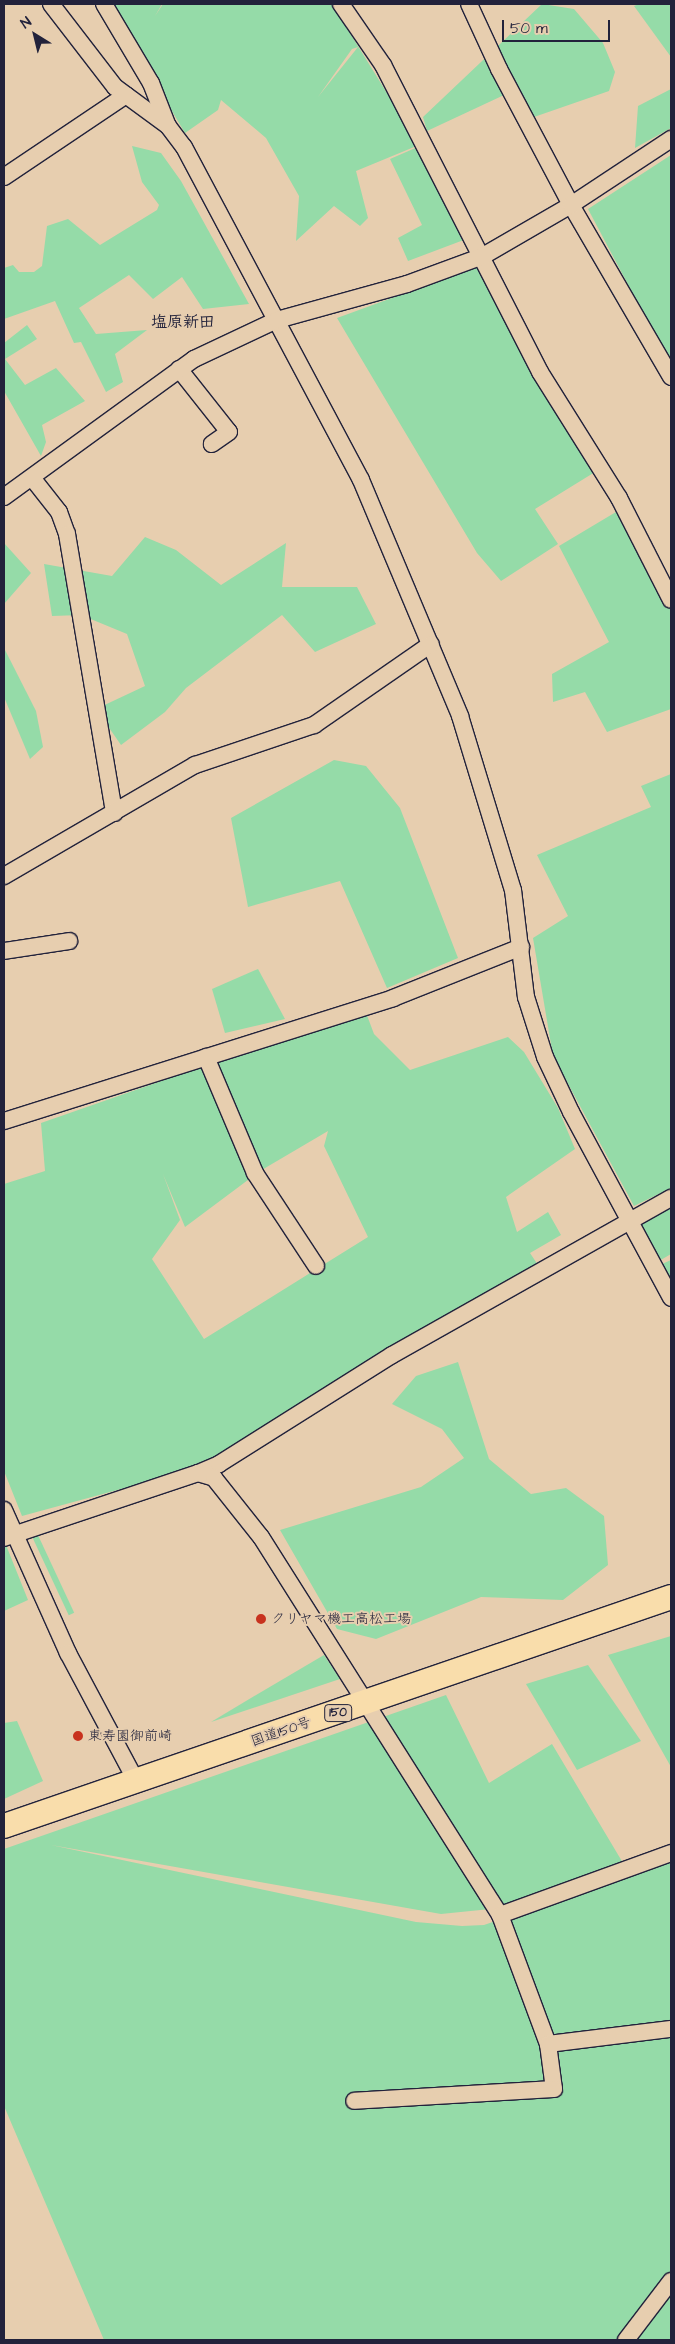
<!DOCTYPE html>
<html>
<head>
<meta charset="utf-8">
<style>
  body { margin:0 }
  #map { position:relative; width:675px; height:2344px; overflow:hidden; background:#e7ceaf; font-family:"Architects Daughter","Klee One",sans-serif }
  div>[style] { position:absolute }
  .green>* { inset:0; background:#95dba8; transform-origin:0 0 }
  .roads { filter:drop-shadow(1px 0 #22223b) drop-shadow(-1px 0 #22223b) drop-shadow(0 1px #22223b) drop-shadow(0 -1px #22223b) }
  .minor>* { height:16px; margin:-8px; padding:0 8px; transform-origin:8px; border-radius:8px; background:#e7ceaf }
  .highway>* { height:24px; margin:-12px; padding:0 12px; transform-origin:12px; border-radius:12px; background:#f9ddab }
  .dots>* { width:14px; height:14px; translate:-50% -50%; box-sizing:border-box; border:2px solid #e7ceaf; border-radius:50% }
  span { translate:-50% -50%; white-space:nowrap; text-align:center; line-height:1.15; -webkit-text-stroke:4px #e7ceaf; paint-order:stroke }
  .shield-label span { padding:1px 4px; background:#e7ceaf; border:1px solid; border-radius:4px; -webkit-text-stroke-width:0 }
  .shield-label { font-size:12px; color:#22223b; font-weight:700 }
  .poi-label { font-size:14px; color:#22223b }
  .left { translate:0 -50%; text-align:left }
  .street-label { font-size:14px; color:#22223b }
  .quarter-label { font-size:16px; color:#22223b; font-weight:700 }
  .frame { position:absolute; inset:0; border:5px solid #22223b; pointer-events:none }
  .north { position:absolute; left:10px; top:10px; width:50px; height:50px; -webkit-text-stroke:4px #e7ceaf; paint-order:stroke; rotate:324deg; font-size:14px; font-weight:700; line-height:20px; text-align:center; color:#22223b }
  .north::after { content:''; display:block; margin:auto; width:18px; height:22px; background:#22223b; clip-path:polygon(50% 0,100% 100%,50% 72%,0 100%) }
  .scale { position:absolute; left:502px; top:20px; width:108px; height:22px; box-sizing:border-box; border:2px solid #22223b; border-top:0; padding-left:6px; font-size:15px; line-height:18px; white-space:nowrap; color:#22223b; -webkit-text-stroke:4px #e7ceaf; paint-order:stroke }
</style>
</head>
<body>
<div id="map">
  <div class="green">
    <div style="clip-path:polygon(evenodd,108px 4px,162px 4px,155px 16px,163px 4px,332px 4px,419px 145px,356px 171px,368px 218px,360px 226px,334px 206px,296px 241px,299px 196px,266px 138px,221px 100px,218px 110px,185px 133px,108px 4px,358px 47px,318px 97px,352px 49px,358px 47px)"></div>
    <div style="clip-path:polygon(542px 4px,574px 9px,603px 43px,615px 72px,609px 91px,534px 117px,519px 88px,427px 131px,423px 117px)"></div>
    <div style="clip-path:polygon(639px 4px,671px 4px,671px 57px,634px 6px)"></div>
    <div style="clip-path:polygon(671px 89px,671px 128px,635px 148px,638px 106px)"></div>
    <div style="clip-path:polygon(132px 146px,161px 153px,181px 181px,249px 304px,203px 309px,182px 277px,153px 299px,129px 275px,79px 308px,96px 334px,147px 330px,115px 354px,123px 382px,106px 392px,81px 342px,74px 343px,55px 301px,4px 319px,4px 268px,13px 265px,19px 272px,34px 272px,42px 266px,47px 226px,68px 219px,100px 245px,157px 210px,159px 205px,142px 182px)"></div>
    <div style="clip-path:polygon(420px 146px,469px 238px,408px 261px,398px 238px,422px 225px,390px 159px)"></div>
    <div style="clip-path:polygon(671px 155px,671px 366px,588px 209px)"></div>
    <div style="clip-path:polygon(477px 267px,595px 472px,535px 509px,558px 544px,501px 581px,477px 553px,337px 318px)"></div>
    <div style="clip-path:polygon(27px 325px,37px 339px,5px 359px,25px 385px,56px 368px,85px 401px,42px 425px,46px 442px,41px 456px,4px 391px,4px 343px)"></div>
    <div style="clip-path:polygon(621px 509px,671px 609px,671px 709px,607px 732px,585px 692px,553px 702px,552px 674px,609px 642px,559px 546px)"></div>
    <div style="clip-path:polygon(145px 537px,176px 550px,221px 585px,286px 543px,282px 587px,357px 587px,376px 624px,315px 652px,282px 615px,186px 688px,165px 712px,121px 745px,96px 709px,145px 686px,127px 634px,81px 615px,52px 616px,44px 564px,112px 576px)"></div>
    <div style="clip-path:polygon(4px 543px,31px 573px,4px 604px)"></div>
    <div style="clip-path:polygon(4px 648px,36px 711px,43px 747px,30px 759px,4px 697px)"></div>
    <div style="clip-path:polygon(334px 760px,366px 766px,400px 808px,458px 958px,387px 988px,340px 881px,248px 907px,231px 818px)"></div>
    <div style="clip-path:polygon(671px 774px,671px 1188px,634px 1206px,553px 1056px,533px 938px,568px 916px,537px 855px,651px 807px,641px 786px)"></div>
    <div style="clip-path:polygon(258px 969px,285px 1019px,225px 1033px,212px 989px)"></div>
    <div style="clip-path:polygon(evenodd,365px 1010px,374px 1034px,410px 1070px,508px 1037px,524px 1052px,558px 1108px,575px 1149px,506px 1197px,517px 1232px,548px 1212px,561px 1235px,530px 1253px,540px 1268px,202px 1467px,22px 1516px,4px 1471px,4px 1184px,45px 1171px,41px 1123px,365px 1010px,328px 1131px,324px 1146px,368px 1237px,204px 1339px,152px 1259px,180px 1220px,163px 1174px,185px 1227px,260px 1171px,328px 1131px)"></div>
    <div style="clip-path:polygon(671px 1203px,671px 1254px,659px 1261px,641px 1227px,645px 1217px)"></div>
    <div style="clip-path:polygon(671px 1260px,671px 1281px,662px 1264px)"></div>
    <div style="clip-path:polygon(458px 1362px,489px 1459px,531px 1494px,566px 1488px,604px 1516px,608px 1565px,563px 1600px,481px 1597px,376px 1639px,337px 1629px,280px 1530px,421px 1487px,464px 1458px,442px 1429px,392px 1404px,416px 1376px)"></div>
    <div style="left:37px;top:1533px;width:88px;height:6px;rotate:65deg"></div>
    <div style="clip-path:polygon(6px 1545px,28px 1600px,4px 1611px,4px 1546px)"></div>
    <div style="clip-path:polygon(671px 1636px,671px 1767px,608px 1655px)"></div>
    <div style="clip-path:polygon(324px 1655px,340px 1679px,211px 1722px,246px 1701px)"></div>
    <div style="clip-path:polygon(588px 1665px,641px 1741px,577px 1770px,526px 1684px)"></div>
    <div style="clip-path:polygon(446px 1695px,489px 1783px,552px 1744px,623px 1863px,510px 1907px,441px 1914px,51px 1845px,416px 1922px,462px 1926px,484px 1925px,671px 1861px,671px 2340px,104px 2340px,4px 2106px,4px 1849px)"></div>
    <div style="clip-path:polygon(17px 1721px,43px 1781px,4px 1799px,4px 1723px)"></div>
  </div>
  <div class="roads">
    <div class="minor">
      <div style="left:51px;top:4px;width:105px;rotate:52.4deg"></div>
      <div style="left:115px;top:87px;width:66px;rotate:36.3deg"></div>
      <div style="left:168px;top:126px;width:26px;rotate:53deg"></div>
      <div style="left:184px;top:147px;width:377px;rotate:62deg"></div>
      <div style="left:361px;top:480px;width:256px;rotate:67.2deg"></div>
      <div style="left:460px;top:716px;width:182px;rotate:73.1deg"></div>
      <div style="left:513px;top:890px;width:108px;rotate:83.1deg"></div>
      <div style="left:526px;top:997px;width:63px;rotate:72.4deg"></div>
      <div style="left:545px;top:1057px;width:61px;rotate:64.7deg"></div>
      <div style="left:571px;top:1112px;width:211px;rotate:61.7deg"></div>
      <div style="left:104px;top:4px;width:92px;rotate:59.3deg"></div>
      <div style="left:151px;top:83px;width:44px;rotate:68.7deg"></div>
      <div style="left:341px;top:4px;width:74px;rotate:55.5deg"></div>
      <div style="left:383px;top:65px;width:345px;rotate:62.9deg"></div>
      <div style="left:540px;top:372px;width:149px;rotate:57.9deg"></div>
      <div style="left:619px;top:498px;width:114px;rotate:63deg"></div>
      <div style="left:469px;top:4px;width:72px;rotate:65.2deg"></div>
      <div style="left:499px;top:69px;width:154px;rotate:62.1deg"></div>
      <div style="left:571px;top:205px;width:199px;rotate:59.8deg"></div>
      <div style="left:4px;top:177px;width:147px;rotate:-33.9deg"></div>
      <div style="left:179px;top:369px;width:80px;rotate:51.6deg"></div>
      <div style="left:229px;top:432px;width:21px;rotate:145deg"></div>
      <div style="left:33px;top:479px;width:42px;rotate:51.8deg"></div>
      <div style="left:59px;top:512px;width:23px;rotate:70deg"></div>
      <div style="left:67px;top:534px;width:283px;rotate:80.4deg"></div>
      <div style="left:4px;top:497px;width:235px;rotate:-36deg"></div>
      <div style="left:194px;top:359px;width:92px;rotate:-25.2deg"></div>
      <div style="left:277px;top:320px;width:135px;rotate:-15.5deg"></div>
      <div style="left:407px;top:284px;width:81px;rotate:-20.2deg"></div>
      <div style="left:483px;top:256px;width:102px;rotate:-30.1deg"></div>
      <div style="left:571px;top:205px;width:120px;rotate:-33.4deg"></div>
      <div style="left:4px;top:876px;width:221px;rotate:-30.2deg"></div>
      <div style="left:195px;top:765px;width:126px;rotate:-18.6deg"></div>
      <div style="left:314px;top:725px;width:142px;rotate:-34.7deg"></div>
      <div style="left:4px;top:951px;width:66px;rotate:-8.7deg"></div>
      <div style="left:206px;top:1057px;width:126px;rotate:67.1deg"></div>
      <div style="left:255px;top:1173px;width:111px;rotate:56.7deg"></div>
      <div style="left:4px;top:1121px;width:408px;rotate:-17.5deg"></div>
      <div style="left:393px;top:998px;width:138px;rotate:-21.7deg"></div>
      <div style="left:198px;top:1473px;width:23px;rotate:-23deg"></div>
      <div style="left:219px;top:1464px;width:204px;rotate:-32.2deg"></div>
      <div style="left:392px;top:1355px;width:320px;rotate:-29.4deg"></div>
      <div style="left:4px;top:1510px;width:157px;rotate:65.9deg"></div>
      <div style="left:68px;top:1653px;width:145px;rotate:62deg"></div>
      <div style="left:4px;top:1538px;width:205px;rotate:-18.5deg"></div>
      <div style="left:198px;top:1473px;width:17px;rotate:17deg"></div>
      <div style="left:214px;top:1478px;width:75px;rotate:51.5deg"></div>
      <div style="left:261px;top:1537px;width:447px;rotate:57.7deg"></div>
      <div style="left:500px;top:1915px;width:138px;rotate:69.6deg"></div>
      <div style="left:548px;top:2044px;width:45px;rotate:82.4deg"></div>
      <div style="left:554px;top:2089px;width:200px;rotate:176.6deg"></div>
      <div style="left:500px;top:1915px;width:182px;rotate:-19.9deg"></div>
      <div style="left:548px;top:2044px;width:124px;rotate:-7deg"></div>
      <div style="left:626px;top:2340px;width:74px;rotate:-52.7deg"></div>
    </div>
    <div class="highway">
      <div style="left:4px;top:1826px;width:705px;rotate:-18.95deg"></div>
    </div>
  </div>
  <div class="dots">
    <div style="left:261px;top:1619px;background:#c8321e"></div>
    <div style="left:78px;top:1736px;background:#c8321e"></div>
  </div>
  <div class="shield-label">
    <span style="left:338px;top:1713px">150</span>
  </div>
  <div class="poi-label">
    <span class="left" style="left:271px;top:1619px">クリヤマ機工高松工場</span>
    <span class="left" style="left:88px;top:1736px">東寿園御前崎</span>
  </div>
  <div class="street-label">
    <span style="left:281px;top:1732px;rotate:-19deg">国道150号</span>
  </div>
  <div class="quarter-label">
    <span style="left:183px;top:322px">塩原新田</span>
  </div>
  <div class="frame"></div>
  <div class="north">N</div>
  <div class="scale">50 m</div>
</div>
</body>
</html>
